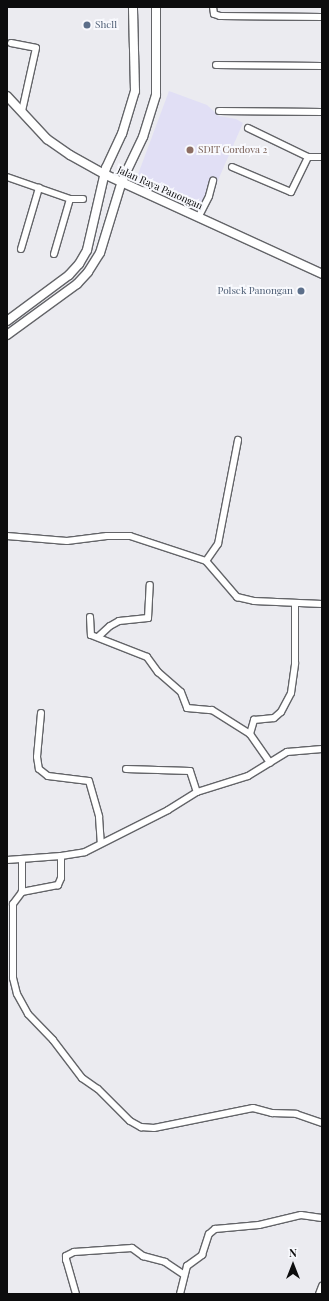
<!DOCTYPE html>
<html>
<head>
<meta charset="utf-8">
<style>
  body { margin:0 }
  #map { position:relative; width:329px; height:1301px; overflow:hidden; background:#ebebf0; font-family:"Playfair Display",serif }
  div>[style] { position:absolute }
  .education>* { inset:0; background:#e1dff5 }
  .roads { filter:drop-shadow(1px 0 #636468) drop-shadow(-1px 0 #636468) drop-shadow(0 1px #636468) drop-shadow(0 -1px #636468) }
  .minor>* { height:6px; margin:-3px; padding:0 3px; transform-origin:3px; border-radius:3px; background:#fff }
  .tertiary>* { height:8px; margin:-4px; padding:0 4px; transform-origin:4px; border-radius:4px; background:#fff }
  .dots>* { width:11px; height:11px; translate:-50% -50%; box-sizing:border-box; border:2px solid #f8f9fd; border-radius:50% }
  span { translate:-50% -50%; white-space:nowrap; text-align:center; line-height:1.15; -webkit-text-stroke:4px #f8f9fd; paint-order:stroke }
  .service-label { font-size:10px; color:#4e5e75 }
  .left { translate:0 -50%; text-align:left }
  .right { translate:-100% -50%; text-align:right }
  .education-label { font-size:10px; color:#785e54 }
  .street-label { font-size:10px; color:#0c0c0d }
  .frame { position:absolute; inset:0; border:8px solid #0c0c0d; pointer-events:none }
  .north { position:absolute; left:273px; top:1245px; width:40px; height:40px; -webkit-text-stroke:3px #f8f9fd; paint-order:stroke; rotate:0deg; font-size:11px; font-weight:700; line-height:16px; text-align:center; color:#0c0c0d }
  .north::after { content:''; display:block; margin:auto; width:14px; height:18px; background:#0c0c0d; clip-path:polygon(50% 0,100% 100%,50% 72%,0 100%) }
</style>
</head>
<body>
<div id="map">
  <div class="education">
    <div style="clip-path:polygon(169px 91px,207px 105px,219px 116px,236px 119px,243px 123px,205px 210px,137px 177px)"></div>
  </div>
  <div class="roads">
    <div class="minor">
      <div style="left:213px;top:7px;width:7px;rotate:82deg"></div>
      <div style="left:214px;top:14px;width:6px;rotate:18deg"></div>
      <div style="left:220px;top:16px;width:102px;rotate:0.6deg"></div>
      <div style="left:11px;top:43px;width:25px;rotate:11deg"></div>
      <div style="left:36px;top:48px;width:65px;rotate:102.5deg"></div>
      <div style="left:216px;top:65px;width:106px;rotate:0.5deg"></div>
      <div style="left:219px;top:111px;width:103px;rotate:0.6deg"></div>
      <div style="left:248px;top:128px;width:67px;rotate:25.8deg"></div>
      <div style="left:308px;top:157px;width:14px"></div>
      <div style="left:232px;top:167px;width:64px;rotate:23deg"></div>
      <div style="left:291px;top:192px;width:39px;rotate:-64deg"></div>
      <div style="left:7px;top:177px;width:67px;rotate:19.2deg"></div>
      <div style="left:70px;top:199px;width:13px"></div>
      <div style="left:199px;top:216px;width:22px;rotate:-63deg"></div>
      <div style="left:209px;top:196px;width:16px;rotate:-75deg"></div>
      <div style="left:21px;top:249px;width:64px;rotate:-73.6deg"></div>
      <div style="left:54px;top:254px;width:57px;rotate:-73.8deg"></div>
      <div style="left:7px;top:536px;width:60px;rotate:4.8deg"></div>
      <div style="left:67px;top:541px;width:40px;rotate:-7.1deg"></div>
      <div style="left:107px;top:536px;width:23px"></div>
      <div style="left:130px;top:536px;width:80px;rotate:18.2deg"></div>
      <div style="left:206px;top:561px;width:48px;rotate:49.3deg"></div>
      <div style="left:237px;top:597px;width:17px;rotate:13deg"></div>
      <div style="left:254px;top:601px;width:68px;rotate:2.5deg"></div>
      <div style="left:206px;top:561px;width:21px;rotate:-55deg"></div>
      <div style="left:218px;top:544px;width:106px;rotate:-79.1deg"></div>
      <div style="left:90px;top:617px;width:18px;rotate:87deg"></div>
      <div style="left:91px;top:635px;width:60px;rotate:21.4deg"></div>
      <div style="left:147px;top:657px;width:19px;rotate:54deg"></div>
      <div style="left:158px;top:672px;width:30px;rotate:41deg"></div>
      <div style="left:181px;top:692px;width:17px;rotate:69deg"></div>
      <div style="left:187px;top:708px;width:25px;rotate:5deg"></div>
      <div style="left:212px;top:710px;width:45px;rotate:32.3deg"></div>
      <div style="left:250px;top:734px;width:35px;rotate:55deg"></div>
      <div style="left:98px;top:637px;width:16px;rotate:-43deg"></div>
      <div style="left:110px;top:626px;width:10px;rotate:-29deg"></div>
      <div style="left:119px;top:621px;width:29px;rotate:-6deg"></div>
      <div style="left:148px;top:618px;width:33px;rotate:-87deg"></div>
      <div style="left:41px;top:713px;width:44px;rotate:95.2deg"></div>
      <div style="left:37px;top:757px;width:12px;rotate:81deg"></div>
      <div style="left:39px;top:769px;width:11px;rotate:38deg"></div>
      <div style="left:48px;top:776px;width:41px;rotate:7deg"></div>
      <div style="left:89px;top:781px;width:37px;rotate:74deg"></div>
      <div style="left:99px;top:817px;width:26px;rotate:86deg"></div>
      <div style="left:250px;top:734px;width:15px;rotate:-74deg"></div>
      <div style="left:254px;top:720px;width:20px;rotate:-6deg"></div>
      <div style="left:274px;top:718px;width:9px;rotate:-41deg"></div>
      <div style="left:281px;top:712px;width:21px;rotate:-62deg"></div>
      <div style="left:291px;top:693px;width:30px;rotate:-82deg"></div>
      <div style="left:295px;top:663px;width:60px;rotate:-90deg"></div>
      <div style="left:126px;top:769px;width:64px;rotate:1.8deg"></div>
      <div style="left:190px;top:771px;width:22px;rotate:72deg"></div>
      <div style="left:61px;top:856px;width:22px;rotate:90deg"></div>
      <div style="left:61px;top:878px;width:8px;rotate:113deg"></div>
      <div style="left:58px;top:885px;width:37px;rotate:169deg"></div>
      <div style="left:22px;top:892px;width:15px;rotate:127deg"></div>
      <div style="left:13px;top:904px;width:74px;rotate:90deg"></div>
      <div style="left:13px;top:978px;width:16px;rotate:76deg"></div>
      <div style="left:17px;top:994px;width:23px;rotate:61deg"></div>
      <div style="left:28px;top:1014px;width:36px;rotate:46deg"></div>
      <div style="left:53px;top:1040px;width:48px;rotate:52.7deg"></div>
      <div style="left:82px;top:1078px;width:19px;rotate:35deg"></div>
      <div style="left:98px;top:1089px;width:45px;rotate:45deg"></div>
      <div style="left:130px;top:1121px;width:13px;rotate:29deg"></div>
      <div style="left:141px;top:1127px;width:13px;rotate:4deg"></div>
      <div style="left:154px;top:1128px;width:101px;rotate:-11.4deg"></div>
      <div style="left:253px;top:1108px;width:20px;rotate:15deg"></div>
      <div style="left:272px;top:1113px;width:24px;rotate:2deg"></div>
      <div style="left:296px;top:1114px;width:28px;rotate:19deg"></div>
      <div style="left:7px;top:860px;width:54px;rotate:-4.2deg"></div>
      <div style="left:61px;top:856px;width:24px;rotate:-9deg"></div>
      <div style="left:85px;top:852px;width:93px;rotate:-26.8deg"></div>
      <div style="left:168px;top:810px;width:34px;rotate:-32deg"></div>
      <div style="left:197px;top:792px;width:53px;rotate:-17.4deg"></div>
      <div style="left:248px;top:776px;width:46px;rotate:-31.6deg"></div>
      <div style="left:287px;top:752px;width:35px;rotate:-5deg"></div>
      <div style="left:22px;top:892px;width:33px;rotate:-90deg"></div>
      <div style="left:76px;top:1294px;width:35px;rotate:-106deg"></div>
      <div style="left:66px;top:1260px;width:4px;rotate:-90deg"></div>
      <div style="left:66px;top:1256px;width:9px;rotate:-27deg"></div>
      <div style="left:74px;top:1252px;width:58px;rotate:-3.9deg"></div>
      <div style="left:132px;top:1248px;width:14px;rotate:36deg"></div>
      <div style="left:143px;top:1256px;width:23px;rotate:15deg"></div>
      <div style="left:165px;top:1262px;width:23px;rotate:34deg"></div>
      <div style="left:180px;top:1294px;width:29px;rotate:-76deg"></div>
      <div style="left:187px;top:1266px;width:19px;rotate:-36deg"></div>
      <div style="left:202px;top:1255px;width:22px;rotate:-72deg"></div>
      <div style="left:209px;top:1234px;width:8px;rotate:-40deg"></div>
      <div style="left:215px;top:1229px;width:44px;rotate:-5.2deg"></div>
      <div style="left:259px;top:1225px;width:43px;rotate:-13.4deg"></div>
      <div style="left:301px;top:1215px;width:21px;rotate:8deg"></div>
      <div style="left:319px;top:1294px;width:9px;rotate:-69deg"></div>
    </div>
    <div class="tertiary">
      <div style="left:7px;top:96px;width:59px;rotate:47.1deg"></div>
      <div style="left:47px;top:139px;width:28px;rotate:35deg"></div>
      <div style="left:70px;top:155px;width:39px;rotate:29deg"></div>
      <div style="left:104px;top:174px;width:240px;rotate:24.6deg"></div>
      <div style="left:7px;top:321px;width:77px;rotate:-36.6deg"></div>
      <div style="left:69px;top:275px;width:15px;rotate:-48deg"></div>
      <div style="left:79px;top:264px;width:16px;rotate:-60deg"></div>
      <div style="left:87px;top:250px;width:84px;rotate:-77deg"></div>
      <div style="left:106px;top:168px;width:38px;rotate:-65deg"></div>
      <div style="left:122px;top:134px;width:45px;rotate:-73.2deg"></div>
      <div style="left:135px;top:91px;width:84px;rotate:-91.4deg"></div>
      <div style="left:7px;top:335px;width:87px;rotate:-36.1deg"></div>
      <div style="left:77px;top:284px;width:16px;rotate:-47deg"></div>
      <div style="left:88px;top:272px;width:22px;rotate:-58deg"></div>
      <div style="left:100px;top:253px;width:75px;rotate:-73deg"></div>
      <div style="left:122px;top:181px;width:49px;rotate:-64.5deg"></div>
      <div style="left:143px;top:137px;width:44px;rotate:-72.8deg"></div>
      <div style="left:156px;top:95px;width:88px;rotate:-90deg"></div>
    </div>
  </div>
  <div class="dots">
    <div style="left:87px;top:25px;background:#5c6f8a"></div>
    <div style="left:190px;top:150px;background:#8d6e63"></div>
    <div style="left:301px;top:291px;background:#5c6f8a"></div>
  </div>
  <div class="service-label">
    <span class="left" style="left:95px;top:25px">Shell</span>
    <span class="right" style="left:293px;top:291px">Polsek Panongan</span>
  </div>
  <div class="education-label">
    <span class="left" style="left:198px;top:150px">SDIT Cordova 2</span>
  </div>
  <div class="street-label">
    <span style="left:160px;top:188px;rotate:24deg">Jalan Raya Panongan</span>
  </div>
  <div class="frame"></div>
  <div class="north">N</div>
</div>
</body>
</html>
